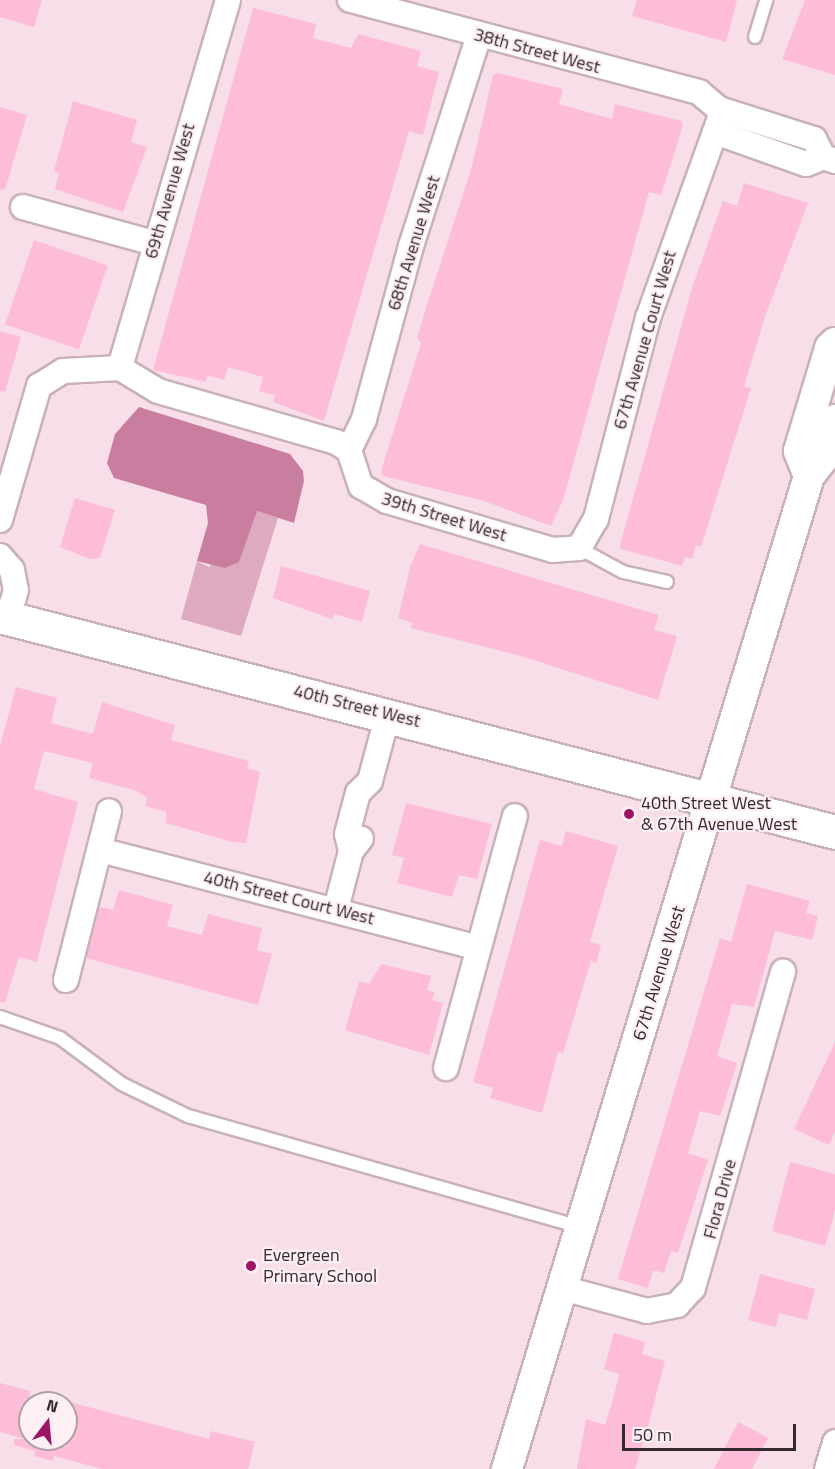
<!DOCTYPE html>
<html>
<head>
<meta charset="utf-8">
<style>
  body { margin:0 }
  #map { position:relative; width:835px; height:1469px; overflow:hidden; background:#f7dee8; font-family:"Titillium Web",sans-serif }
  div>[style] { position:absolute }
  .green>* { inset:0; background:#ddaabf }
  .water>* { inset:0; background:#c97ea0 }
  .building>* { inset:0; background:#fdbdd8; transform-origin:0 0 }
  .roads { filter:drop-shadow(2px 0 #c8b1ba) drop-shadow(-2px 0 #c8b1ba) drop-shadow(0 2px #c8b1ba) drop-shadow(0 -2px #c8b1ba) }
  .service>* { height:12px; margin:-6px; padding:0 6px; transform-origin:6px; border-radius:6px; background:#fff }
  .minor>* { height:24px; margin:-12px; padding:0 12px; transform-origin:12px; border-radius:12px; background:#fff }
  .tertiary>* { height:30px; margin:-15px; padding:0 15px; transform-origin:15px; border-radius:15px; background:#fff }
  .secondary>* { height:33px; margin:-16.5px; padding:0 16.5px; transform-origin:16.5px; border-radius:16.5px; background:#fff }
  .dots>* { width:16px; height:16px; translate:-50% -50%; box-sizing:border-box; border:3px solid #fdeff4; border-radius:50% }
  span { translate:-50% -50%; white-space:nowrap; text-align:center; line-height:1.15; -webkit-text-stroke:4.5px #fdeff4; paint-order:stroke }
  .street-label { font-size:18px; color:#332a2d }
  .poi-label { font-size:18px; color:#332a2d }
  .left { translate:0 -50%; text-align:left }
  .north { position:absolute; left:18px; top:1391px; width:60px; height:60px; box-sizing:border-box; background:#fdeff4; border:2px solid #aca0a4; border-radius:50%; rotate:16deg; font-size:16px; font-weight:700; line-height:24px; text-align:center; color:#332a2d }
  .north::after { content:''; display:block; margin:auto; width:21px; height:27px; background:#9d1565; clip-path:polygon(50% 0,100% 100%,50% 72%,0 100%) }
  .scale { position:absolute; left:622px; top:1424px; width:174px; height:27px; box-sizing:border-box; border:3px solid #332a2d; border-top:0; padding-left:8px; font-size:18px; line-height:21px; white-space:nowrap; color:#332a2d; -webkit-text-stroke:4px #fdeff4; paint-order:stroke }
</style>
</head>
<body>
<div id="map">
  <div class="green">
    <div style="clip-path:polygon(257px 511px,278px 518px,241px 636px,181px 619px,197px 561px,209px 567px)"></div>
  </div>
  <div class="water">
    <div style="clip-path:polygon(139px 407px,290px 454px,303px 471px,304px 481px,294px 523px,257px 511px,239px 562px,225px 568px,197px 561px,208px 523px,206px 505px,114px 478px,107px 463px,115px 434px)"></div>
  </div>
  <div class="building">
    <div style="clip-path:polygon(0 0,42px 0,34px 27px,0 17px)"></div>
    <div style="clip-path:polygon(637px 0,737px 0,726px 42px,632px 16px)"></div>
    <div style="clip-path:polygon(805px 0,835px 0,835px 75px,782px 59px)"></div>
    <div style="clip-path:polygon(253px 8px,316px 24px,313px 38px,351px 48px,358px 34px,421px 51px,417px 66px,439px 72px,423px 135px,409px 131px,324px 421px,273px 402px,275px 395px,259px 391px,263px 377px,228px 367px,224px 380px,207px 375px,206px 382px,153px 370px)"></div>
    <div style="clip-path:polygon(498px 73px,563px 89px,559px 104px,612px 119px,615px 104px,681px 121px,683px 126px,661px 195px,649px 192px,563px 500px,551px 526px,484px 501px,383px 476px,381px 471px,421px 343px,417px 338px,424px 314px,471px 170px,493px 75px)"></div>
    <div style="clip-path:polygon(73px 101px,137px 120px,131px 142px,147px 147px,123px 212px,55px 189px,59px 173px,54px 171px)"></div>
    <div style="clip-path:polygon(0 107px,27px 115px,5px 190px,0 189px)"></div>
    <div style="clip-path:polygon(744px 183px,808px 203px,766px 314px,744px 386px,751px 388px,701px 547px,696px 545px,692px 559px,685px 557px,682px 566px,621px 549px,620px 545px,692px 288px,723px 201px,737px 206px)"></div>
    <div style="left:34px;top:240px;width:78px;height:89px;rotate:19deg"></div>
    <div style="clip-path:polygon(0 331px,21px 337px,5px 392px,0 391px)"></div>
    <div style="clip-path:polygon(75px 498px,115px 510px,100px 558px,90px 559px,60px 547px)"></div>
    <div style="clip-path:polygon(420px 544px,659px 615px,654px 630px,677px 636px,658px 700px,521px 656px,411px 628px,412px 623px,398px 618px,410px 567px)"></div>
    <div style="clip-path:polygon(281px 566px,370px 591px,362px 622px,334px 614px,332px 619px,273px 598px)"></div>
    <div style="clip-path:polygon(16px 687px,57px 698px,51px 723px,93px 734px,102px 702px,175px 725px,171px 740px,249px 761px,247px 768px,260px 772px,246px 843px,232px 842px,166px 823px,166px 812px,145px 806px,147px 798px,137px 791px,89px 778px,93px 763px,44px 751px,34px 789px,78px 802px,37px 962px,19px 957px,5px 1002px,0 1002px,0 746px)"></div>
    <div style="clip-path:polygon(406px 803px,492px 824px,477px 879px,459px 875px,452px 897px,397px 883px,404px 858px,392px 855px)"></div>
    <div style="clip-path:polygon(566px 831px,618px 846px,590px 942px,601px 945px,596px 963px,591px 961px,563px 1053px,558px 1052px,542px 1113px,490px 1098px,493px 1088px,473px 1082px,540px 840px,562px 846px)"></div>
    <div style="clip-path:polygon(747px 884px,810px 901px,806px 913px,818px 916px,812px 940px,775px 931px,754px 1007px,732px 1004px,717px 1056px,737px 1063px,720px 1116px,700px 1111px,688px 1153px,708px 1160px,678px 1253px,671px 1251px,664px 1273px,653px 1270px,648px 1288px,618px 1279px,720px 938px,731px 942px)"></div>
    <div style="clip-path:polygon(119px 890px,173px 905px,167px 926px,202px 935px,208px 914px,262px 928px,257px 950px,272px 954px,258px 1005px,86px 958px,99px 907px,113px 910px)"></div>
    <div style="clip-path:polygon(381px 964px,431px 976px,427px 990px,435px 992px,432px 1000px,443px 1003px,429px 1055px,345px 1030px,359px 981px,369px 984px)"></div>
    <div style="clip-path:polygon(835px 1042px,835px 1132px,829px 1145px,794px 1129px)"></div>
    <div style="clip-path:polygon(790px 1162px,835px 1174px,835px 1210px,825px 1246px,772px 1231px)"></div>
    <div style="clip-path:polygon(760px 1274px,815px 1289px,807px 1320px,779px 1313px,776px 1327px,748px 1320px)"></div>
    <div style="clip-path:polygon(614px 1333px,645px 1342px,642px 1354px,665px 1361px,648px 1426px,635px 1469px,577px 1469px,586px 1419px,605px 1425px,615px 1392px,619px 1374px,604px 1369px)"></div>
    <div style="clip-path:polygon(0 1383px,30px 1391px,30px 1439px,66px 1439px,66px 1401px,209px 1439px,211px 1431px,255px 1442px,248px 1469px,102px 1469px,54px 1456px,53px 1461px,34px 1456px,35px 1451px,14px 1445px,14px 1439px,25px 1439px,0 1432px)"></div>
    <div style="clip-path:polygon(738px 1422px,768px 1438px,752px 1469px,714px 1469px)"></div>
  </div>
  <div class="roads">
    <div class="service">
      <div style="left:755px;top:37px;width:39px;rotate:-73deg"></div>
      <div style="left:579px;top:548px;width:50px;rotate:28.6deg"></div>
      <div style="left:623px;top:572px;width:45px;rotate:12.8deg"></div>
      <div style="left:0;top:1017px;width:64px;rotate:19.3deg"></div>
      <div style="left:60px;top:1038px;width:77px;rotate:36.6deg"></div>
      <div style="left:122px;top:1084px;width:73px;rotate:25.9deg"></div>
      <div style="left:188px;top:1116px;width:407px;rotate:15.8deg"></div>
    </div>
    <div class="minor">
      <div style="left:228px;top:0;width:384px;rotate:106.4deg"></div>
      <div style="left:120px;top:368px;width:44px;rotate:31.2deg"></div>
      <div style="left:158px;top:391px;width:185px;rotate:16deg"></div>
      <div style="left:336px;top:442px;width:15px;rotate:32deg"></div>
      <div style="left:349px;top:450px;width:38px;rotate:72deg"></div>
      <div style="left:361px;top:486px;width:30px;rotate:30deg"></div>
      <div style="left:387px;top:501px;width:172px;rotate:16.5deg"></div>
      <div style="left:552px;top:550px;width:27px;rotate:-4deg"></div>
      <div style="left:579px;top:548px;width:34px;rotate:-60deg"></div>
      <div style="left:596px;top:519px;width:208px;rotate:-75.5deg"></div>
      <div style="left:648px;top:318px;width:213px;rotate:-70.2deg"></div>
      <div style="left:720px;top:118px;width:9px;rotate:-96deg"></div>
      <div style="left:719px;top:109px;width:26px;rotate:-140deg"></div>
      <div style="left:699px;top:92px;width:361px;rotate:-165.2deg"></div>
      <div style="left:719px;top:109px;width:100px;rotate:17.5deg"></div>
      <div style="left:814px;top:139px;width:20px;rotate:63deg"></div>
      <div style="left:715px;top:132px;width:96px;rotate:19.4deg"></div>
      <div style="left:806px;top:164px;width:18px;rotate:-22deg"></div>
      <div style="left:823px;top:157px;width:13px;rotate:18deg"></div>
      <div style="left:23px;top:207px;width:136px;rotate:15.4deg"></div>
      <div style="left:349px;top:450px;width:34px;rotate:-64deg"></div>
      <div style="left:364px;top:419px;width:179px;rotate:-74.8deg"></div>
      <div style="left:411px;top:246px;width:221px;rotate:-72.1deg"></div>
      <div style="left:0;top:520px;width:140px;rotate:-73.8deg"></div>
      <div style="left:39px;top:386px;width:28px;rotate:-32deg"></div>
      <div style="left:63px;top:371px;width:57px;rotate:-3deg"></div>
      <div style="left:0;top:556px;width:18px;rotate:49deg"></div>
      <div style="left:12px;top:570px;width:20px;rotate:79deg"></div>
      <div style="left:16px;top:590px;width:29px;rotate:106deg"></div>
      <div style="left:100px;top:850px;width:388px;rotate:14.5deg"></div>
      <div style="left:351px;top:851px;width:17px;rotate:-103deg"></div>
      <div style="left:347px;top:834px;width:20px;rotate:-75deg"></div>
      <div style="left:352px;top:815px;width:23px;rotate:-75deg"></div>
      <div style="left:358px;top:793px;width:17px;rotate:-45deg"></div>
      <div style="left:370px;top:781px;width:69px;rotate:-75deg"></div>
      <div style="left:336px;top:909px;width:60px;rotate:-75.5deg"></div>
      <div style="left:351px;top:851px;width:16px;rotate:-52deg"></div>
      <div style="left:66px;top:980px;width:174px;rotate:-75.7deg"></div>
      <div style="left:446px;top:1068px;width:261px;rotate:-74.7deg"></div>
      <div style="left:562px;top:1288px;width:88px;rotate:15.1deg"></div>
      <div style="left:647px;top:1311px;width:31px;rotate:-11deg"></div>
      <div style="left:677px;top:1305px;width:23px;rotate:-47deg"></div>
      <div style="left:693px;top:1288px;width:329px;rotate:-74.1deg"></div>
      <div style="left:827px;top:1469px;width:28px;rotate:-73deg"></div>
    </div>
    <div class="tertiary">
      <div style="left:809px;top:476px;width:27px;rotate:-112deg"></div>
      <div style="left:799px;top:451px;width:108px;rotate:-73.2deg"></div>
      <div style="left:830px;top:348px;width:7px;rotate:-45deg"></div>
      <div style="left:507px;top:1469px;width:1038px;rotate:-73.08deg"></div>
      <div style="left:809px;top:476px;width:24px;rotate:-52deg"></div>
      <div style="left:824px;top:457px;width:39px;rotate:-73deg"></div>
    </div>
    <div class="secondary">
      <div style="left:0;top:616px;width:862px;rotate:14.5deg"></div>
    </div>
  </div>
  <div class="dots">
    <div style="left:629px;top:814px;background:#9d1565"></div>
    <div style="left:251px;top:1266px;background:#9d1565"></div>
  </div>
  <div class="street-label">
    <span style="left:537px;top:51px;rotate:15deg">38th Street West</span>
    <span style="left:170px;top:191px;rotate:-74deg">69th Avenue West</span>
    <span style="left:414px;top:243px;rotate:-73deg">68th Avenue West</span>
    <span style="left:645px;top:340px;rotate:-74deg">67th Avenue Court West</span>
    <span style="left:444px;top:517px;rotate:17deg">39th Street West</span>
    <span style="left:357px;top:706px;rotate:14deg">40th Street West</span>
    <span style="left:289px;top:898px;rotate:14deg">40th Street Court West</span>
    <span style="left:659px;top:973px;rotate:-73deg">67th Avenue West</span>
    <span style="left:720px;top:1199px;rotate:-75deg">Flora Drive</span>
  </div>
  <div class="poi-label">
    <span class="left" style="left:641px;top:814px">40th Street West<br>&amp; 67th Avenue West</span>
    <span class="left" style="left:263px;top:1266px">Evergreen<br>Primary School</span>
  </div>
  <div class="north">N</div>
  <div class="scale">50 m</div>
</div>
</body>
</html>
